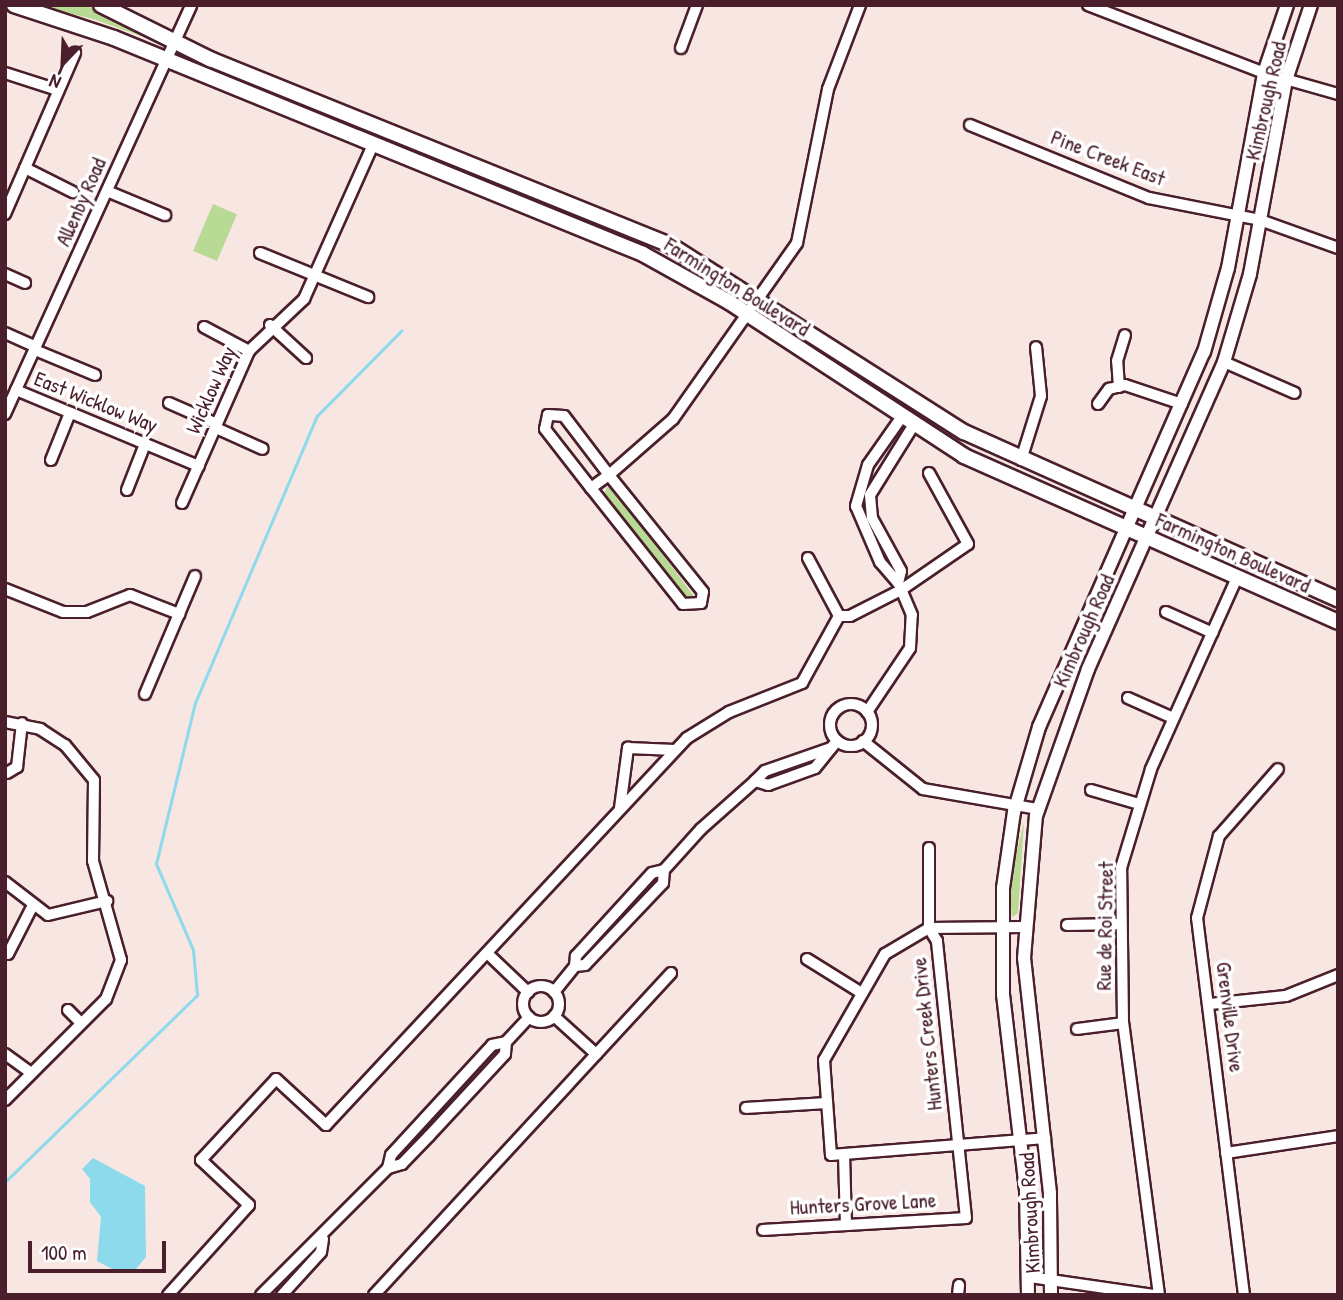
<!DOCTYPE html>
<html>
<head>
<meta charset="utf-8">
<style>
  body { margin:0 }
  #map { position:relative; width:1343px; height:1300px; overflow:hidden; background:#f7e6e1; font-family:"Patrick Hand",sans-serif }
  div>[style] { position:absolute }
  .green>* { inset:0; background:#b9da94; transform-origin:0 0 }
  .water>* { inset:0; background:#8ddaec }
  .stream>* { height:2.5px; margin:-1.25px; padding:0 1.25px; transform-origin:1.25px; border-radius:1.25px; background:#8ddaec }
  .roads { filter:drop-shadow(2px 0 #4a1f2b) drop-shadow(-2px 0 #4a1f2b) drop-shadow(0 2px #4a1f2b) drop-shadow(0 -2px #4a1f2b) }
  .minor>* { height:10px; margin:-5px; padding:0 5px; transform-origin:5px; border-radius:5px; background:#fff }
  .minor>.ring { margin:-5px; padding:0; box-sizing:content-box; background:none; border:10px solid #fff; border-radius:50% }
  .tertiary>* { height:12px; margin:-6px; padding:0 6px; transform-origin:6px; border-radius:6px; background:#fff }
  .secondary>* { height:14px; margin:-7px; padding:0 7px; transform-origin:7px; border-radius:7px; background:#fff }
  span { translate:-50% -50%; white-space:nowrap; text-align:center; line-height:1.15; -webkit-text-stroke:7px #fff; paint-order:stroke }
  .street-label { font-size:21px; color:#4a1f2b }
  .frame { position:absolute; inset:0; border:7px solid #4a1f2b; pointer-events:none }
  .north { position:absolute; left:28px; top:28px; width:70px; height:70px; -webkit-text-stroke:5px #fff; paint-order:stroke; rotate:203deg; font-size:19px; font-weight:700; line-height:28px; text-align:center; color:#4a1f2b }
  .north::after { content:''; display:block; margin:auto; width:24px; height:32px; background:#4a1f2b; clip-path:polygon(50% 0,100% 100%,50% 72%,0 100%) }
  .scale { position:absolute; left:28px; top:1241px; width:138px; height:32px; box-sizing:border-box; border:4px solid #4a1f2b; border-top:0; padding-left:9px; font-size:21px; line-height:24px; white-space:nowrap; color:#4a1f2b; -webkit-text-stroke:5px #fff; paint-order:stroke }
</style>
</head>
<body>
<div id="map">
  <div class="green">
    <div style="clip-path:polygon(36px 5px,86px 5px,147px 38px,93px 19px)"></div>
    <div style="left:213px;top:204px;width:26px;height:51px;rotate:23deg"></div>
    <div style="clip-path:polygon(759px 312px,901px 400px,901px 403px,897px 405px)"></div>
    <div style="clip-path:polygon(607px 487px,612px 487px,696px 599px,687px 601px,604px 495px)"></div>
    <div style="clip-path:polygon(1024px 822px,1018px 913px,1012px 917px,1009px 884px)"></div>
  </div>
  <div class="water">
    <div style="clip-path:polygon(93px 1158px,145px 1186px,146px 1257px,135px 1270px,116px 1271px,97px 1261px,101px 1217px,90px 1202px,90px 1179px,82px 1169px)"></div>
  </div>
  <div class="stream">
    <div style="left:5px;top:1182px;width:268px;rotate:-44.2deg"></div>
    <div style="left:197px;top:995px;width:45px;rotate:-95.1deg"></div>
    <div style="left:193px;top:950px;width:94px;rotate:-113.3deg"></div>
    <div style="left:156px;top:864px;width:166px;rotate:-76.4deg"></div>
    <div style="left:195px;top:703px;width:312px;rotate:-67deg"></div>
    <div style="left:317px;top:416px;width:120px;rotate:-45.3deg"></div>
  </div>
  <div class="roads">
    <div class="minor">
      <div style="left:1088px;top:5px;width:189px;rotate:21.1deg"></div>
      <div style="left:1264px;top:73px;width:77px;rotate:15.8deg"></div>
      <div style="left:681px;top:48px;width:46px;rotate:-69.6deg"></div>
      <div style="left:5px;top:73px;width:56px;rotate:17.8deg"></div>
      <div style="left:970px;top:125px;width:193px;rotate:22.2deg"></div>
      <div style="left:1149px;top:198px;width:113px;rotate:11.2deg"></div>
      <div style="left:1260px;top:220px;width:83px;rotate:19.7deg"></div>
      <div style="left:25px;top:168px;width:54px;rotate:26.6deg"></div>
      <div style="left:107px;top:191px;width:63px;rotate:22.5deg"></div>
      <div style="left:5px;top:214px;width:176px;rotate:-66.5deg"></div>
      <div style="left:260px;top:253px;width:117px;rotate:22.2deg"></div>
      <div style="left:5px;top:274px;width:22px;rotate:24deg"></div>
      <div style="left:270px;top:325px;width:49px;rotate:42.5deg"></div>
      <div style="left:204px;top:327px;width:51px;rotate:28.1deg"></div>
      <div style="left:5px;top:333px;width:34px;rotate:24deg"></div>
      <div style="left:35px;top:350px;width:65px;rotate:22.6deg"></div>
      <div style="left:1224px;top:362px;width:77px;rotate:23.6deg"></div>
      <div style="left:1119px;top:387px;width:26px;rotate:-94deg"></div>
      <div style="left:1117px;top:361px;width:27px;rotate:-73deg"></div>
      <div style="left:16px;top:390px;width:198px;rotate:22.6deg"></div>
      <div style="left:169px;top:403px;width:52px;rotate:23.6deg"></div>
      <div style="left:1098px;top:404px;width:19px;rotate:-54deg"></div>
      <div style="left:1109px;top:389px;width:16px;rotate:-14deg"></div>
      <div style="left:1125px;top:385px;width:60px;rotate:18.4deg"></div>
      <div style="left:5px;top:414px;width:449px;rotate:-65.5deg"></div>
      <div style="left:901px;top:418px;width:57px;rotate:125.1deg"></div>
      <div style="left:868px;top:465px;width:43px;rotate:106.3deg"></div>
      <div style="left:856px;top:506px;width:61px;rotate:66.8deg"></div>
      <div style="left:880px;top:562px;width:28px;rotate:49deg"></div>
      <div style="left:898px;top:583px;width:12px;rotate:-76deg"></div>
      <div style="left:901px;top:571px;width:60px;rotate:-118.7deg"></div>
      <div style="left:872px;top:518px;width:23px;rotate:-95deg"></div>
      <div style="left:870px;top:495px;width:81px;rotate:-58.1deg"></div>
      <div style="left:216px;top:428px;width:51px;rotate:24.1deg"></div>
      <div style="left:51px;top:460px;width:51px;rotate:-68deg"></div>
      <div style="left:1021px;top:460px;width:67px;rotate:-72.6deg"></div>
      <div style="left:1041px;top:396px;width:49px;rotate:-95.8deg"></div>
      <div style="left:591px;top:488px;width:22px;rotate:-36deg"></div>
      <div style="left:609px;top:475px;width:74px;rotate:-127.3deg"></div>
      <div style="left:564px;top:416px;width:16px;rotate:-176deg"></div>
      <div style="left:548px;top:415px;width:14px;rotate:102deg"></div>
      <div style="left:545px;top:429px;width:75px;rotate:52.1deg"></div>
      <div style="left:591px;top:488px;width:148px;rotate:51.6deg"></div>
      <div style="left:683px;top:604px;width:18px;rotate:-3deg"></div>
      <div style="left:701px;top:603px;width:11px;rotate:-80deg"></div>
      <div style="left:703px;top:592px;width:150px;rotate:-128.8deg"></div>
      <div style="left:609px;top:475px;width:85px;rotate:-41.2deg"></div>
      <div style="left:673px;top:419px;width:215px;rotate:-54.8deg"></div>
      <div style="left:797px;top:243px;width:157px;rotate:-78.6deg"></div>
      <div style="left:828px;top:89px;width:90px;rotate:-69.1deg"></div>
      <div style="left:127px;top:490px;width:49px;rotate:-68.6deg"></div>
      <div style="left:182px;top:503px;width:166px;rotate:-66.2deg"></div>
      <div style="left:249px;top:351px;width:76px;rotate:-43.4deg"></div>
      <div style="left:304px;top:299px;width:167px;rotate:-65.9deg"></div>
      <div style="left:808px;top:558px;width:66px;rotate:61.9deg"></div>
      <div style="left:5px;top:589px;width:62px;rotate:21.6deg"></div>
      <div style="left:63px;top:612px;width:24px"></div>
      <div style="left:87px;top:612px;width:46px;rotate:-21.6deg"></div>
      <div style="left:130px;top:595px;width:53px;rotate:21.2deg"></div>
      <div style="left:1166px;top:612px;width:51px;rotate:24.1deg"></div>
      <div style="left:839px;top:616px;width:11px"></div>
      <div style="left:850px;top:616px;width:57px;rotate:-27deg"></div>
      <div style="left:901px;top:590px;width:81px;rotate:-34.5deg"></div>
      <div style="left:968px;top:544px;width:81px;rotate:-118.8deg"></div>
      <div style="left:145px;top:694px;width:128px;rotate:-67deg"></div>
      <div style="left:1128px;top:698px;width:49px;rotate:24deg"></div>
      <div class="ring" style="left:830px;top:704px;width:32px;height:32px"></div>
      <div style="left:867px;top:712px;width:77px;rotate:-56.1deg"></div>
      <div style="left:910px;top:648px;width:33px;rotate:-87deg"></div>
      <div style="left:912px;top:615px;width:30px;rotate:-113deg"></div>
      <div style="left:5px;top:722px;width:36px;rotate:11deg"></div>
      <div style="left:40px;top:729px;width:30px;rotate:33deg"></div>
      <div style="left:65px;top:745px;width:45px;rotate:50.4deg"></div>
      <div style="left:94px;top:780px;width:81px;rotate:90.7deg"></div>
      <div style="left:93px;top:861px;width:103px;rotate:74.2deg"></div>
      <div style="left:121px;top:960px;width:42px;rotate:111deg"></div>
      <div style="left:106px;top:999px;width:143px;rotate:135deg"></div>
      <div style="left:863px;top:741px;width:77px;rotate:38.7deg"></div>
      <div style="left:923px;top:789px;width:117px;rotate:9.9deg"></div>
      <div style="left:831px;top:748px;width:70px;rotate:160.8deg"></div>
      <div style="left:765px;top:771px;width:14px;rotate:135deg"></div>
      <div style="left:755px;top:781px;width:14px;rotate:17deg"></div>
      <div style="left:768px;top:785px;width:50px;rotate:-19.9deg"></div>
      <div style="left:815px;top:768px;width:35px;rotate:-51deg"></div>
      <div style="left:7px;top:773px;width:12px;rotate:-31deg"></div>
      <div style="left:17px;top:767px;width:44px;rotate:-83.5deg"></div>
      <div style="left:1091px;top:790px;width:50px;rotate:16.3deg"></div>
      <div style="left:620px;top:808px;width:61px;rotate:-82.4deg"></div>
      <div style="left:628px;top:748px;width:47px;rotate:2.4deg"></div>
      <div style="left:664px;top:870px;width:12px;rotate:166deg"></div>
      <div style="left:652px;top:873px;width:113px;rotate:132.5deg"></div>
      <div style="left:576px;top:956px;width:10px;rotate:96deg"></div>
      <div style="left:575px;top:966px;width:10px;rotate:-6deg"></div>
      <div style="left:585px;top:965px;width:113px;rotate:-46.4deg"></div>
      <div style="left:663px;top:883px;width:13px;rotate:-86deg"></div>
      <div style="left:664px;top:870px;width:55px;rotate:-47.9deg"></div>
      <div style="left:701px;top:829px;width:72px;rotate:-41.6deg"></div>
      <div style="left:5px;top:882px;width:54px;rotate:37.5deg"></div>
      <div style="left:48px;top:915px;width:61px;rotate:-13.3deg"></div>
      <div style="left:1067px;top:925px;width:53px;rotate:-1.1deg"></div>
      <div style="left:1023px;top:927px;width:94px;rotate:179.4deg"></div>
      <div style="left:929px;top:928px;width:51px;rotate:149.4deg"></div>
      <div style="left:885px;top:954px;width:122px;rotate:119.9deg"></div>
      <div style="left:824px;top:1060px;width:95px;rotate:85.8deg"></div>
      <div style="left:831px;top:1155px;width:215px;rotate:-4.5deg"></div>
      <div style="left:487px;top:953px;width:57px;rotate:43.6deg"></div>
      <div style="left:8px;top:954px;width:53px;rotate:-62.9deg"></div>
      <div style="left:807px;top:959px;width:62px;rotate:31.9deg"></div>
      <div class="ring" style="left:523px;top:986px;width:26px;height:26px"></div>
      <div style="left:554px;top:992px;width:33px;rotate:-51deg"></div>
      <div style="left:1210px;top:1004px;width:76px;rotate:-6deg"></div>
      <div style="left:1286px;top:996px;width:56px;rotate:-22deg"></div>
      <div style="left:68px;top:1010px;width:18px;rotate:45deg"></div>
      <div style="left:554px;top:1016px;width:57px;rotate:42.1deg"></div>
      <div style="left:1077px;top:1029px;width:46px;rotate:-7.4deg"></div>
      <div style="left:506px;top:1042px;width:12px;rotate:95deg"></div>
      <div style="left:505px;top:1054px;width:112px;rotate:132.8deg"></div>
      <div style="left:429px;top:1136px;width:39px;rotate:134deg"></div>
      <div style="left:402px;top:1164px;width:15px;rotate:164deg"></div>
      <div style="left:388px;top:1168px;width:13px;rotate:-77deg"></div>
      <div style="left:391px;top:1155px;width:149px;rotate:-47.4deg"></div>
      <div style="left:492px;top:1045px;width:14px;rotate:-12deg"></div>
      <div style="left:506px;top:1042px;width:34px;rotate:-47deg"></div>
      <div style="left:5px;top:1054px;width:32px;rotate:36deg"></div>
      <div style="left:746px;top:1108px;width:80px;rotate:-3.6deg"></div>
      <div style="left:1226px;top:1153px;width:113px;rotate:-8.6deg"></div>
      <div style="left:844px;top:1154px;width:70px;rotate:88.4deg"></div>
      <div style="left:763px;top:1230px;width:203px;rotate:-3.4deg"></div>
      <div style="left:966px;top:1218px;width:279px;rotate:-96deg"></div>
      <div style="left:937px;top:941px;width:15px;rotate:-122deg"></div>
      <div style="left:929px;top:928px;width:80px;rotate:-90deg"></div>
      <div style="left:1030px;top:1277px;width:125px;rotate:8.3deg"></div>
      <div style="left:168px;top:1295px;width:121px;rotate:-48deg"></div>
      <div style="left:249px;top:1205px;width:66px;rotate:-136.8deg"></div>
      <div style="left:201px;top:1160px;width:110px;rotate:-47.2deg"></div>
      <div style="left:276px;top:1079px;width:68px;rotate:42.6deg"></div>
      <div style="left:326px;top:1125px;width:529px;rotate:-46.99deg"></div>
      <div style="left:687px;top:738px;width:49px;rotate:-31.8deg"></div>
      <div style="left:729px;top:712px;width:79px;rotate:-21.7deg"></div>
      <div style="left:802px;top:683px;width:77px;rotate:-61.1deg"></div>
      <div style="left:261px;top:1295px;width:180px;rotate:-45deg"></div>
      <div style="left:282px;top:1295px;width:58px;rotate:-47.8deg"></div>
      <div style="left:321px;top:1252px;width:13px;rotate:-81deg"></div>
      <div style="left:374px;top:1295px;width:438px;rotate:-47.3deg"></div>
      <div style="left:958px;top:1295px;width:10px;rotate:-84deg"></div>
      <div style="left:1159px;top:1295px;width:274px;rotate:-97.5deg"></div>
      <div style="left:1123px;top:1023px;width:155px;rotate:-90.7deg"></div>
      <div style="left:1121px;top:868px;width:103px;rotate:-73.1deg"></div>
      <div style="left:1151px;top:769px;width:209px;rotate:-65.8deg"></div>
      <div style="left:1244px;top:1295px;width:380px;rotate:-97.1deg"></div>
      <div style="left:1197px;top:918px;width:85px;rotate:-75deg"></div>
      <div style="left:1219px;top:836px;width:89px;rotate:-48.6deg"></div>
    </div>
    <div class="tertiary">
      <div style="left:1028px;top:1295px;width:105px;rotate:-91.1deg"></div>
      <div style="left:1026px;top:1190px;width:196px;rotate:-96.7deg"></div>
      <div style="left:1003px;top:995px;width:107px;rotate:-90deg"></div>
      <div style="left:1003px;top:888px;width:77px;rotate:-81.8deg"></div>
      <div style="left:1014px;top:812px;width:89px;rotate:-73.6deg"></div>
      <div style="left:1039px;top:727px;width:410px;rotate:-66.3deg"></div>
      <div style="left:1204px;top:352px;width:87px;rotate:-74.1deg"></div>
      <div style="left:1228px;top:268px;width:198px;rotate:-79.5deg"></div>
      <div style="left:1264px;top:73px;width:72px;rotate:-71.3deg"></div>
      <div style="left:1051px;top:1295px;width:102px;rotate:-90.6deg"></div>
      <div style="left:1050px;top:1193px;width:236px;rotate:-96.3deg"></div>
      <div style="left:1024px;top:958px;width:143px;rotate:-85.2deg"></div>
      <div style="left:1036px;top:816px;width:156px;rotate:-70.5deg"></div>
      <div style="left:1088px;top:669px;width:336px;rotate:-66.1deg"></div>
      <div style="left:1224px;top:362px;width:92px;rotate:-73.5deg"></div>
      <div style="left:1250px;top:274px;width:197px;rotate:-79.5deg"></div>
      <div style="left:1286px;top:80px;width:79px;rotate:-71.6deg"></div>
    </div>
    <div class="secondary">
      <div style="left:14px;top:5px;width:105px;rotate:18.3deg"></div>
      <div style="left:114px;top:38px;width:571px;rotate:22.21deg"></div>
      <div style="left:643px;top:254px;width:98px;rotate:29.2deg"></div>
      <div style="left:729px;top:302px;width:281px;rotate:33.2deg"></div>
      <div style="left:964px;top:456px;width:409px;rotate:23.9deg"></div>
      <div style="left:101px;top:5px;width:122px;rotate:26.4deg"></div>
      <div style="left:210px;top:59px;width:496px;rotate:22deg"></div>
      <div style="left:670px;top:245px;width:348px;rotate:32.5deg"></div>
      <div style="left:964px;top:432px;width:410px;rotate:24.1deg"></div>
    </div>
  </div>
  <div class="street-label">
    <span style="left:1266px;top:101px;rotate:-77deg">Kimbrough Road</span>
    <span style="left:1108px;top:158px;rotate:21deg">Pine Creek East</span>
    <span style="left:81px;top:202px;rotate:-66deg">Allenby Road</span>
    <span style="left:737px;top:287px;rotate:32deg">Farmington Boulevard</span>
    <span style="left:211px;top:390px;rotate:-66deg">Wicklow Way</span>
    <span style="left:96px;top:402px;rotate:22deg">East Wicklow Way</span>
    <span style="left:1233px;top:553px;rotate:24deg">Farmington Boulevard</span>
    <span style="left:1084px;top:631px;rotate:-66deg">Kimbrough Road</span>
    <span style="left:1105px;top:926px;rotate:-89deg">Rue de Roi Street</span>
    <span style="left:1230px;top:1017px;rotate:83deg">Grenville Drive</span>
    <span style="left:927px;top:1034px;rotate:-96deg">Hunters Creek Drive</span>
    <span style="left:863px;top:1204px;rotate:-3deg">Hunters Grove Lane</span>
    <span style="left:1030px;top:1213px;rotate:-93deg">Kimbrough Road</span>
  </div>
  <div class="frame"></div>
  <div class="north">N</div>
  <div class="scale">100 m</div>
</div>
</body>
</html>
